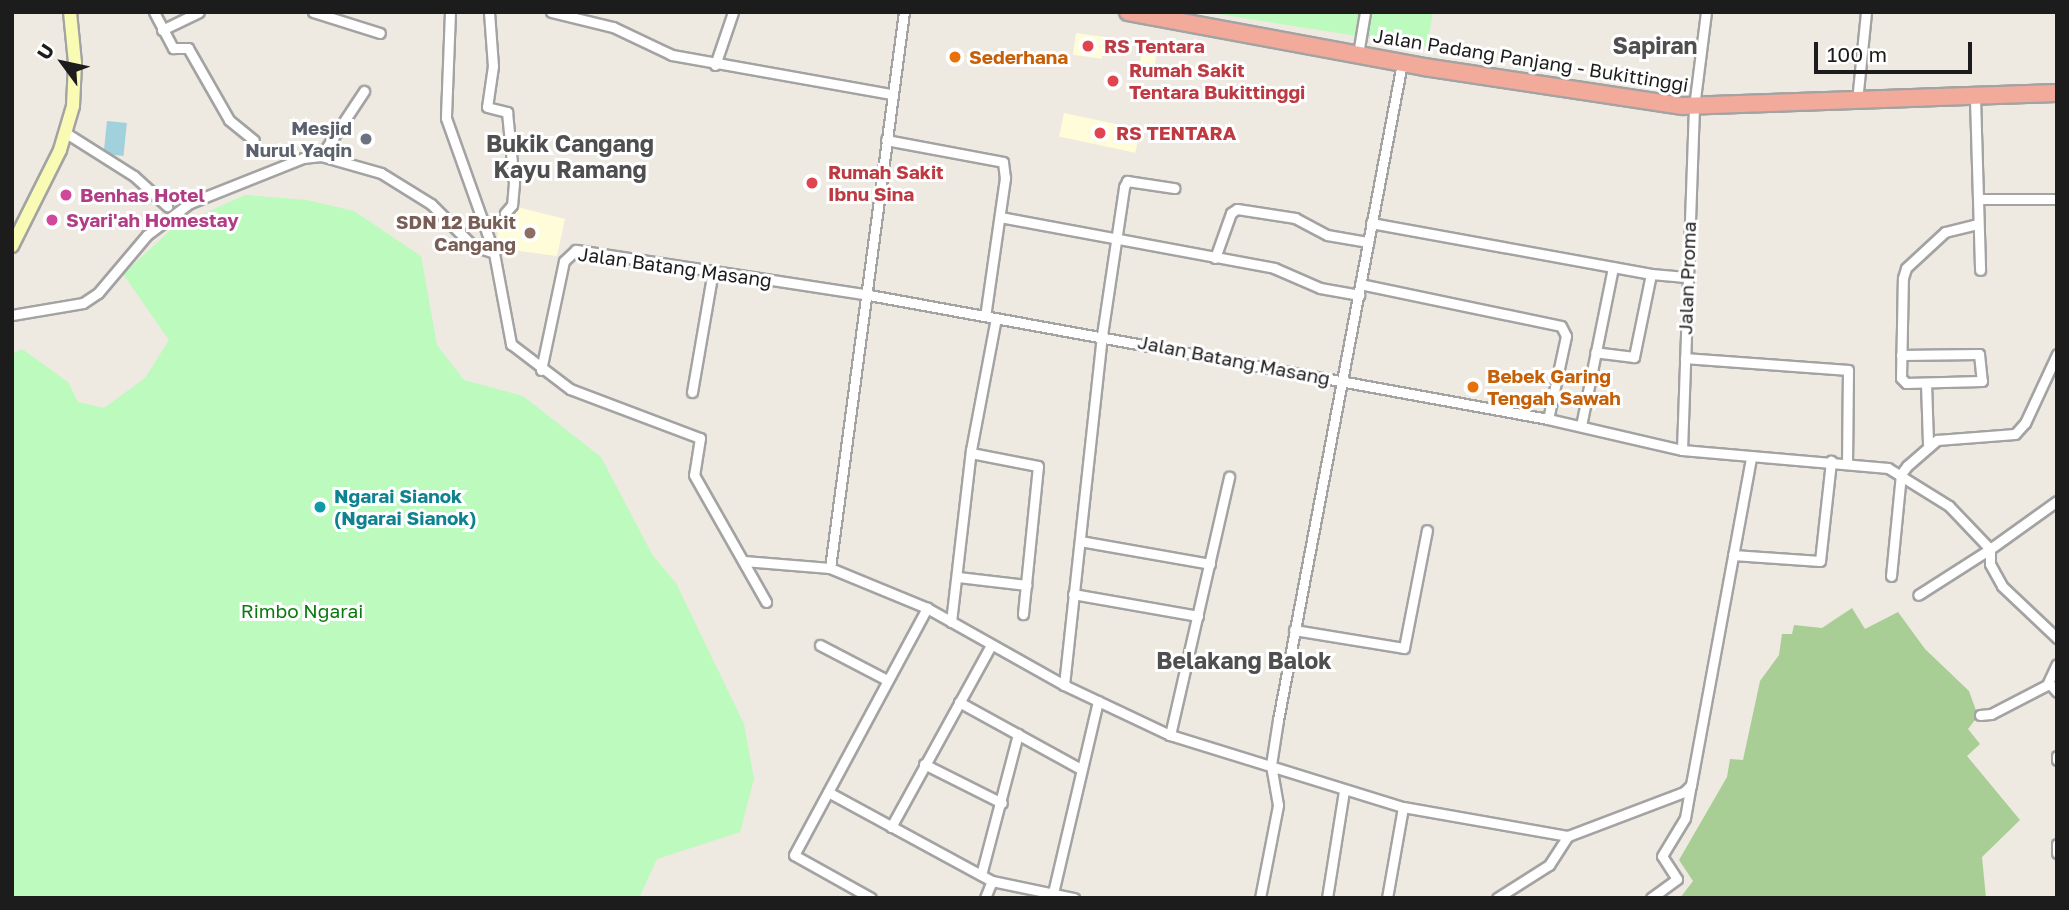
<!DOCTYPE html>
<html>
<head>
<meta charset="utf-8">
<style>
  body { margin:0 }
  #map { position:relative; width:2069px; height:910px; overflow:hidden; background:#eee9e1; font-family:"Golos Text",sans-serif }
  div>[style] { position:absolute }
  .education>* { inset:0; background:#fffdd9; transform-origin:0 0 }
  .forest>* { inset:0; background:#a8ce95 }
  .park>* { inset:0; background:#bcfabe }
  .water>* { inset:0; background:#a0d1dc; transform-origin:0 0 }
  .roads { filter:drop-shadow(2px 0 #a3a3a3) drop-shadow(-2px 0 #a3a3a3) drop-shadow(0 2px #a3a3a3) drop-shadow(0 -2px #a3a3a3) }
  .minor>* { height:9px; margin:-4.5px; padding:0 4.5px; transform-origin:4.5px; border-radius:4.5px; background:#fff }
  .secondary>* { height:12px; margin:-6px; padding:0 6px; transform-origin:6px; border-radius:6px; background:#f9fab3 }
  .trunk>* { height:16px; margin:-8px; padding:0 8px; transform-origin:8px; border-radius:8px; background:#f2aa9a }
  .dots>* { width:19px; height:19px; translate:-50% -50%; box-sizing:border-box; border:4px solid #fff; border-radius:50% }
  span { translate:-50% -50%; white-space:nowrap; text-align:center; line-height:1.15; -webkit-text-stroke:6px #fff; paint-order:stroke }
  .health-label { font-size:19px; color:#be3a42; font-weight:700 }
  .left { translate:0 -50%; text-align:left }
  .food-label { font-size:19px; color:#c56008; font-weight:700 }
  .street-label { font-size:19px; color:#1c1c1c }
  .worship-label { font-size:19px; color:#5b616d; font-weight:700 }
  .right { translate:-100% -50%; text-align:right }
  .hotel-label { font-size:19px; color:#b23c85; font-weight:700 }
  .education-label { font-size:19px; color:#785e54; font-weight:700 }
  .culture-label { font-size:19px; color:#0d838f; font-weight:700 }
  .park-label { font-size:19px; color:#0a7a0e }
  .quarter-label { font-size:23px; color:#4f4f4f; font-weight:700 }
  .frame { position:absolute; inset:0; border:14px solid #1c1c1c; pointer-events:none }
  .north { position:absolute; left:28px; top:28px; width:70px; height:70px; -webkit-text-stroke:5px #fff; paint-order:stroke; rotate:303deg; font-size:19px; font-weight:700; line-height:28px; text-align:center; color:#1c1c1c }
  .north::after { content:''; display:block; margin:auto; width:24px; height:32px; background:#1c1c1c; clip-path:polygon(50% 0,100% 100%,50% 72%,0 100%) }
  .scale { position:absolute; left:1814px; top:42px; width:158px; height:32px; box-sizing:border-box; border:4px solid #1c1c1c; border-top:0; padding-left:9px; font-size:21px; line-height:24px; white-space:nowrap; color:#1c1c1c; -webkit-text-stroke:5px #fff; paint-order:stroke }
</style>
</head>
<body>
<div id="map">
  <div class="education">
    <div style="left:1076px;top:33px;width:29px;height:22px;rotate:8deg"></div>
    <div style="left:1143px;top:42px;width:15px;height:28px;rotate:8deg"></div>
    <div style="left:1064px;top:113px;width:78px;height:24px;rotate:12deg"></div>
    <div style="clip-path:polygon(513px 206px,565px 219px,557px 256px,496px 248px,501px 208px)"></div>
  </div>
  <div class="forest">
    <div style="clip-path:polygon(1852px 608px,1865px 629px,1898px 612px,1925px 649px,1969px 691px,1978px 716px,1968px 729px,1980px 744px,1967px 756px,2020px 820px,1982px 857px,1986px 898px,1680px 898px,1693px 881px,1679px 860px,1727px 777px,1730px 759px,1743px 760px,1760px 681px,1779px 655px,1782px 634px,1792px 634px,1794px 625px,1822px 628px)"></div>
  </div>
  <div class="park">
    <div style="clip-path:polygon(1205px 12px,1433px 12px,1427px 47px)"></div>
    <div style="clip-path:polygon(245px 195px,307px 200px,354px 211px,421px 256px,437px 345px,464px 380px,523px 396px,601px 457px,653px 556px,676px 583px,744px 724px,754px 779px,740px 832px,657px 859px,639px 898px,12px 898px,12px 354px,22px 349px,68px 382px,78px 402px,104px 408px,145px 378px,169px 340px,123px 274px,174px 227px)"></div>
  </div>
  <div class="water">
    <div style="left:107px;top:121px;width:20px;height:33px;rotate:6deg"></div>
  </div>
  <div class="roads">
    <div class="minor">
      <div style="left:154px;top:12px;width:41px;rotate:62.2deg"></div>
      <div style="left:173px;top:48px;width:15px"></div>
      <div style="left:188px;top:48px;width:83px;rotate:60.3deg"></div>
      <div style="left:229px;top:120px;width:32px;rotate:39deg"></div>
      <div style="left:313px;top:12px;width:70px;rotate:17.4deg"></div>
      <div style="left:450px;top:12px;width:106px;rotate:92.2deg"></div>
      <div style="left:446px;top:118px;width:143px;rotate:70.4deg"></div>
      <div style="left:494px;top:253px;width:93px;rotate:79.4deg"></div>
      <div style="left:511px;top:344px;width:74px;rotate:37.3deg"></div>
      <div style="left:570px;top:389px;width:139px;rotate:20.7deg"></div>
      <div style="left:700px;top:438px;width:37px;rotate:99deg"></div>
      <div style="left:694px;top:475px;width:146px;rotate:60.4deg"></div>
      <div style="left:489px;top:12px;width:54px;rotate:85.8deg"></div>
      <div style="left:493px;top:66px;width:41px;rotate:98.3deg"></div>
      <div style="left:487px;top:107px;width:21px;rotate:14deg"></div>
      <div style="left:507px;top:112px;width:71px;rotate:84.4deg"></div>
      <div style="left:514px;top:183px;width:22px;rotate:95deg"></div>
      <div style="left:512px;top:205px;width:11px;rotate:131deg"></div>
      <div style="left:551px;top:12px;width:64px;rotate:13.6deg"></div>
      <div style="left:613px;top:27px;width:65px;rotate:25.4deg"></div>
      <div style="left:672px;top:55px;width:223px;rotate:10.1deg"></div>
      <div style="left:162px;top:30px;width:41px;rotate:-25.9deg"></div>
      <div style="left:1358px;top:54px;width:43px;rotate:-80.5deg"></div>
      <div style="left:715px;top:65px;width:56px;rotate:-71.2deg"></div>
      <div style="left:1975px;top:98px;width:172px;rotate:88.3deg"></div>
      <div style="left:1857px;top:101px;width:89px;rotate:-84.2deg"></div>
      <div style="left:66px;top:133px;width:80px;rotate:32.3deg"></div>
      <div style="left:134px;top:176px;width:45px;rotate:42.3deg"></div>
      <div style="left:886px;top:140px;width:119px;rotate:10.6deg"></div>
      <div style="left:1003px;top:162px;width:16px;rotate:83deg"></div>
      <div style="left:1005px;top:178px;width:139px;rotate:98.2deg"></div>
      <div style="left:321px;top:156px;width:78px;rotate:-56.5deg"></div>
      <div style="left:1979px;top:199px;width:78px"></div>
      <div style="left:1000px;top:217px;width:279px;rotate:10.5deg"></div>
      <div style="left:1274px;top:268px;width:50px;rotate:23.5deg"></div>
      <div style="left:1320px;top:288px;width:40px;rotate:10deg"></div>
      <div style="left:1371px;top:223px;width:285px;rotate:10.3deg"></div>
      <div style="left:1651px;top:274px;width:85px;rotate:101.6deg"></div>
      <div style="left:1634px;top:357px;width:39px;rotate:-173deg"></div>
      <div style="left:1215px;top:258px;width:48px;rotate:-70.4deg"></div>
      <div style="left:1231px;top:213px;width:7px;rotate:-34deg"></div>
      <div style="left:1237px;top:209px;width:59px;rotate:8.8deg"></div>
      <div style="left:1295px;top:218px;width:36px;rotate:28deg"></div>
      <div style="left:1327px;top:235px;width:42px;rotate:9.7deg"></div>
      <div style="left:1651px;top:274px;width:35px;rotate:5deg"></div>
      <div style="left:1360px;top:284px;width:205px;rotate:11.8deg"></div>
      <div style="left:1561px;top:326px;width:11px;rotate:63deg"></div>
      <div style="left:1566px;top:336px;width:85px;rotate:102.2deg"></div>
      <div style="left:12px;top:315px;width:72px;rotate:-9.6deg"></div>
      <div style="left:83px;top:303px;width:18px;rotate:-34deg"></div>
      <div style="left:98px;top:293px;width:76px;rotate:-49.8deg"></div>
      <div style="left:147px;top:235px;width:54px;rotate:-36.7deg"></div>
      <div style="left:190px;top:203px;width:122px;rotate:-21.7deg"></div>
      <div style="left:303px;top:158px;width:18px;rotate:-6deg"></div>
      <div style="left:321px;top:156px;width:62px;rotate:15.8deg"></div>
      <div style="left:381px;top:173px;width:59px;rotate:31.8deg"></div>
      <div style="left:431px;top:204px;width:59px;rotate:45deg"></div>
      <div style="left:473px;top:246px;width:22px;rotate:18deg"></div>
      <div style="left:1901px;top:355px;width:78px;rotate:-0.7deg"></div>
      <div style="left:1979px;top:354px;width:27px;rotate:84deg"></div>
      <div style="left:1982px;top:381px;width:76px;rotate:178.5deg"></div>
      <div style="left:1906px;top:383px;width:7px;rotate:-135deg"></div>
      <div style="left:1901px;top:378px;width:100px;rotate:-88.9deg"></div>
      <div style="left:1903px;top:278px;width:10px;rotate:-73deg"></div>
      <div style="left:1906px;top:268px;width:53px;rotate:-42.7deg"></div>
      <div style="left:1945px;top:232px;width:34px;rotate:-14deg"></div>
      <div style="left:1685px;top:358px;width:163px;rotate:4.2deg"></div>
      <div style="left:1848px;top:370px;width:91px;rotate:90.6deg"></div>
      <div style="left:541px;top:370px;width:111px;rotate:-78.1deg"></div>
      <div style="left:564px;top:261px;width:16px;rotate:-43deg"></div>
      <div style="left:576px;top:250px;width:296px;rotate:8.7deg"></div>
      <div style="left:869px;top:295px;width:690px;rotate:10.35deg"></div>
      <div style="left:1548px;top:419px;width:138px;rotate:13deg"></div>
      <div style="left:1682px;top:450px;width:207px;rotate:5deg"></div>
      <div style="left:1888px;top:468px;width:72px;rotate:31.9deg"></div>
      <div style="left:1949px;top:506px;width:59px;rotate:46.4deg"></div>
      <div style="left:1990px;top:549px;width:85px;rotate:147.4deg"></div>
      <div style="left:1926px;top:383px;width:61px;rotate:88.1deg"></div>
      <div style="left:692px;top:392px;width:123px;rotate:-80.2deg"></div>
      <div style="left:1581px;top:426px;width:162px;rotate:-78.6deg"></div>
      <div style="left:1682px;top:450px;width:343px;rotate:-88deg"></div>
      <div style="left:1694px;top:107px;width:96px;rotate:-82.8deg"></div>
      <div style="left:971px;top:453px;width:68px;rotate:11deg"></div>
      <div style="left:1038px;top:466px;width:149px;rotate:95.8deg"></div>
      <div style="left:2057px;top:501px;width:82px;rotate:144.4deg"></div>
      <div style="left:1990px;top:549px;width:15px;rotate:90deg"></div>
      <div style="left:1990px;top:564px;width:25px;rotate:61deg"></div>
      <div style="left:2002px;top:586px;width:76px;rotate:43.4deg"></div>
      <div style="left:1080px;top:541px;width:132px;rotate:10deg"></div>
      <div style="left:1733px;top:555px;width:87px;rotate:3.9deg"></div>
      <div style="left:1820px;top:561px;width:101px;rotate:-83.7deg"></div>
      <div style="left:744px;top:561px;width:86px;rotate:4.7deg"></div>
      <div style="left:830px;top:568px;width:105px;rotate:22.4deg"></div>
      <div style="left:927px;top:608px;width:157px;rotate:29.3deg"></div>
      <div style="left:1064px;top:685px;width:117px;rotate:25.3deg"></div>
      <div style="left:1170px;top:735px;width:244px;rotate:17.2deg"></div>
      <div style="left:1403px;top:807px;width:168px;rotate:10deg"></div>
      <div style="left:1568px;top:836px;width:124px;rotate:-20.8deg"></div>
      <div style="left:1684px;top:792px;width:10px;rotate:-45deg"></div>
      <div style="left:1691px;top:785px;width:333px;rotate:-79.6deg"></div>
      <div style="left:830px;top:568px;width:561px;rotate:-82.42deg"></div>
      <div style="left:1891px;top:576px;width:102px;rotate:-84.4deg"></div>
      <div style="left:1901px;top:474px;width:10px;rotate:-53deg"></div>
      <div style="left:1907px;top:466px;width:40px;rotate:-41deg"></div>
      <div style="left:1937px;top:440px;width:78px;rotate:-4.4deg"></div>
      <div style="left:2015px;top:434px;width:15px;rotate:-48deg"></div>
      <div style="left:2025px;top:423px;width:76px;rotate:-65.1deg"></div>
      <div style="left:958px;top:577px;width:69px;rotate:6.6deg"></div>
      <div style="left:1073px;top:594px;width:127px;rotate:10deg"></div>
      <div style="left:951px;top:622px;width:173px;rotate:-83.4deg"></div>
      <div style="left:971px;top:450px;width:134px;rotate:-79.3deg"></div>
      <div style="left:1294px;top:630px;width:111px;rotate:9.3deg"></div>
      <div style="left:1404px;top:648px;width:120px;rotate:-79deg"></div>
      <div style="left:820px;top:645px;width:76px;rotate:27.6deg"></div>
      <div style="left:2049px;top:683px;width:12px;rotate:48deg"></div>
      <div style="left:1064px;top:685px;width:352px;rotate:-83.8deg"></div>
      <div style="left:1102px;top:335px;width:150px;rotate:-81.5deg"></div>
      <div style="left:1124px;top:187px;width:7px;rotate:-63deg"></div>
      <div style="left:1127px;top:181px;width:48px;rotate:8.5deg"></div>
      <div style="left:959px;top:702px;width:139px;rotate:28.8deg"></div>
      <div style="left:1980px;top:715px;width:11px;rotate:-5deg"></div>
      <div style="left:1991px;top:714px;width:63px;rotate:-27.4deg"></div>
      <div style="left:2047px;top:685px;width:23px;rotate:-65deg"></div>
      <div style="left:1170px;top:735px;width:265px;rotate:-77.1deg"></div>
      <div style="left:2057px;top:756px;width:4px;rotate:90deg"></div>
      <div style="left:924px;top:764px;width:87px;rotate:26.6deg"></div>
      <div style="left:828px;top:792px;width:187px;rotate:28.5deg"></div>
      <div style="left:992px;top:881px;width:84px;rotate:11.7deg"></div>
      <div style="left:891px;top:827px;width:208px;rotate:-61.2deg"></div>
      <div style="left:2057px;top:844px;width:9px;rotate:90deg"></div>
      <div style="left:981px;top:875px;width:146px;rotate:-75.3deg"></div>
      <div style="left:1053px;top:893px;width:197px;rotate:-76.8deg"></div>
      <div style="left:871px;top:898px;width:88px;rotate:-150.8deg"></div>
      <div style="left:794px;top:855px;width:281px;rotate:-61.7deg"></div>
      <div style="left:985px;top:898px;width:18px;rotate:-68deg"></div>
      <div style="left:1260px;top:898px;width:95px;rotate:-79deg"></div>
      <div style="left:1278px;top:805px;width:41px;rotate:-99.9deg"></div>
      <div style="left:1271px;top:765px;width:46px;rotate:-81.2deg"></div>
      <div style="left:1278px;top:720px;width:669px;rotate:-79.31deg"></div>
      <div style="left:1327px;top:898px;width:108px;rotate:-81deg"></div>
      <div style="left:1387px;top:898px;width:92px;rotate:-80deg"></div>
      <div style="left:1497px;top:898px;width:62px;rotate:-32.4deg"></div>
      <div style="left:1549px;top:865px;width:35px;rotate:-57deg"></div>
      <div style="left:1651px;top:898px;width:32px;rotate:-36deg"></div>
      <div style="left:1677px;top:879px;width:27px;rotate:-123deg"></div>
      <div style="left:1662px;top:856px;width:44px;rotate:-58.8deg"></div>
      <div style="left:1685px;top:818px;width:34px;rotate:-80deg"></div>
    </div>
    <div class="secondary">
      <div style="left:12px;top:246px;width:107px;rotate:-63.4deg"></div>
      <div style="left:60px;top:150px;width:46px;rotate:-73.5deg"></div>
      <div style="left:73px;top:106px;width:43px;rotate:-87.3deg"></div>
      <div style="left:75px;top:63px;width:51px;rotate:-95.6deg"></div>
    </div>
    <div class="trunk">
      <div style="left:1128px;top:12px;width:301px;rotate:10.5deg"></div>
      <div style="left:1424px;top:67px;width:262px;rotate:8.6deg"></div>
      <div style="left:1683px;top:106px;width:374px;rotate:-2deg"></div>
    </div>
  </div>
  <div class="dots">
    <div style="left:1088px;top:46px;background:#e0444e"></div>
    <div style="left:955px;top:57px;background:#e8710a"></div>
    <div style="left:1113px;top:81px;background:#e0444e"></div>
    <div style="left:1100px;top:133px;background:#e0444e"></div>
    <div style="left:366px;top:139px;background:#6b7280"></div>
    <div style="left:812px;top:183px;background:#e0444e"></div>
    <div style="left:66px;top:195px;background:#d1479c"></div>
    <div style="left:52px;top:220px;background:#d1479c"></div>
    <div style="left:530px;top:233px;background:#8d6e63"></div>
    <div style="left:1473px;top:387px;background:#e8710a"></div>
    <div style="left:320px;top:507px;background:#0f9aa8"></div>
  </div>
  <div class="health-label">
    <span class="left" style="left:1104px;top:46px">RS Tentara</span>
    <span class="left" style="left:1129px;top:81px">Rumah Sakit<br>Tentara Bukittinggi</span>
    <span class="left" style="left:1116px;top:133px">RS TENTARA</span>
    <span class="left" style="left:828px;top:183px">Rumah Sakit<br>Ibnu Sina</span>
  </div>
  <div class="food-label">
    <span class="left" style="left:969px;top:57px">Sederhana</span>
    <span class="left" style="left:1487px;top:387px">Bebek Garing<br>Tengah Sawah</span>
  </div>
  <div class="street-label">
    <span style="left:1531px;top:60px;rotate:9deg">Jalan Padang Panjang - Bukittinggi</span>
    <span style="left:675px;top:267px;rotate:8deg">Jalan Batang Masang</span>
    <span style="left:1687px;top:278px;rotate:-88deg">Jalan Proma</span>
    <span style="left:1234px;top:360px;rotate:11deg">Jalan Batang Masang</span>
  </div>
  <div class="worship-label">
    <span class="right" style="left:352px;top:139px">Mesjid<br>Nurul Yaqin</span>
  </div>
  <div class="hotel-label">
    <span class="left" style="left:80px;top:195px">Benhas Hotel</span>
    <span class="left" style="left:66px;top:220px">Syari'ah Homestay</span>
  </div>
  <div class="education-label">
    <span class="right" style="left:516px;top:233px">SDN 12 Bukit<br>Cangang</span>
  </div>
  <div class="culture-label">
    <span class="left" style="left:334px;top:507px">Ngarai Sianok<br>(Ngarai Sianok)</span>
  </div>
  <div class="park-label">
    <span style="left:302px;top:611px">Rimbo Ngarai</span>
  </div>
  <div class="quarter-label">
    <span style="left:1655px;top:45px">Sapiran</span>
    <span style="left:570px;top:156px">Bukik Cangang<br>Kayu Ramang</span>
    <span style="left:1244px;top:660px">Belakang Balok</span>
  </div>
  <div class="frame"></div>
  <div class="north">U</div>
  <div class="scale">100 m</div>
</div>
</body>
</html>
